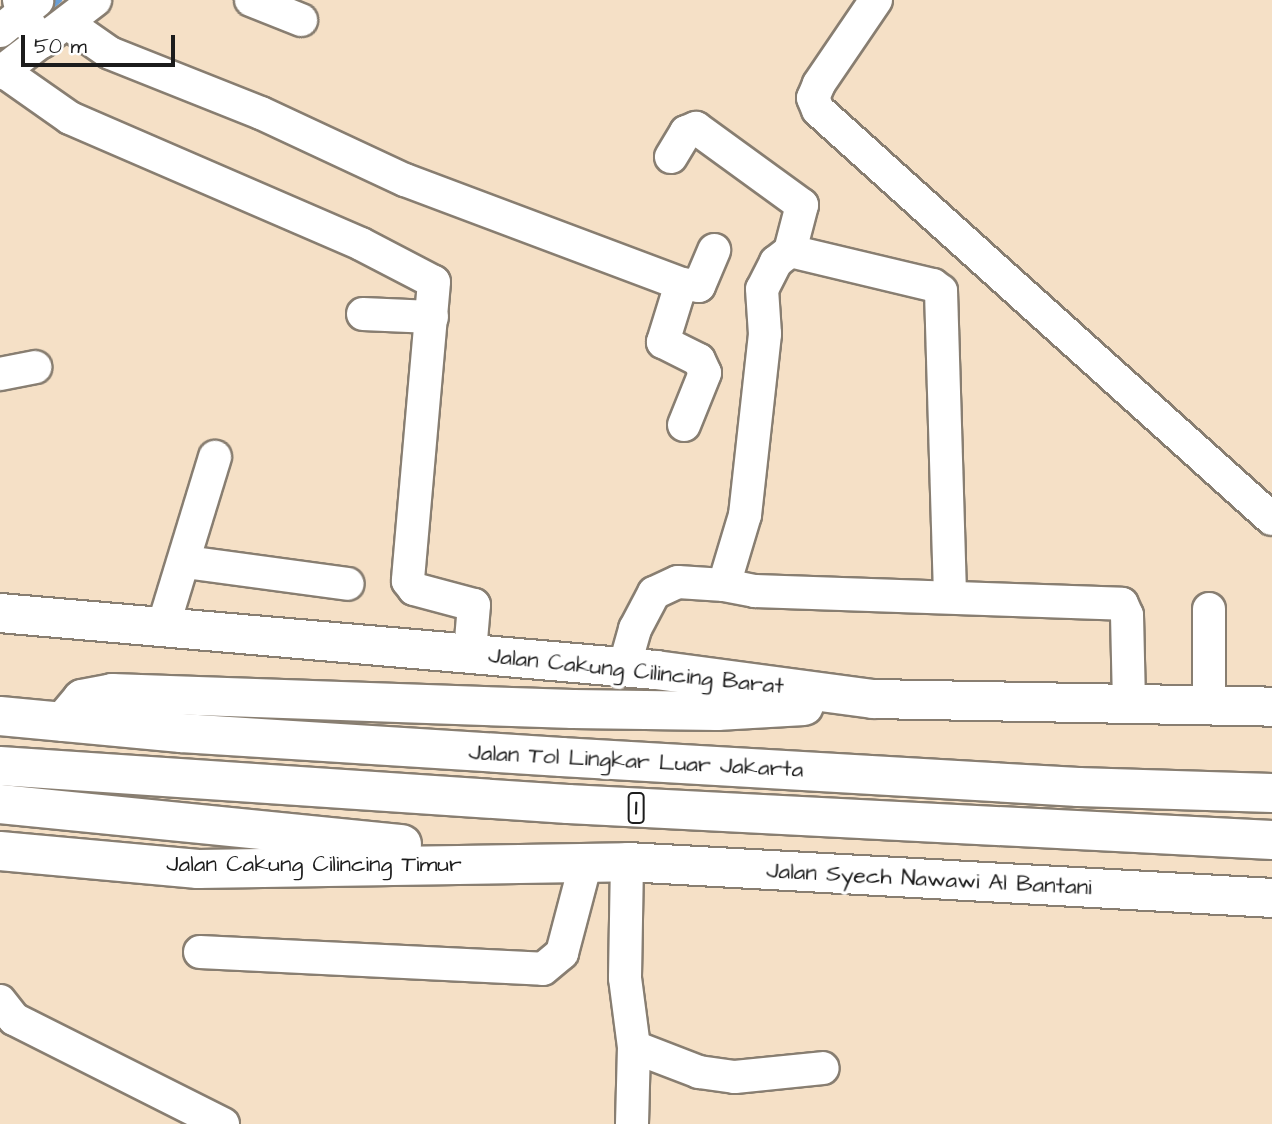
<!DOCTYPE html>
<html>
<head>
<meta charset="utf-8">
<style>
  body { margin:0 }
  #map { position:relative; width:1272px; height:1124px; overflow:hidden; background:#f5e0c6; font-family:"Architects Daughter",sans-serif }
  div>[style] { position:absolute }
  .stream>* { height:6px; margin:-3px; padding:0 3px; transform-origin:3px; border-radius:3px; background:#699fd6 }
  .roads { filter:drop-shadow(2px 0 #887e71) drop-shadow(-2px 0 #887e71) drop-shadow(0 2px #887e71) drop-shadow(0 -2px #887e71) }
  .minor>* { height:32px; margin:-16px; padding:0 16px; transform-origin:16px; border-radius:16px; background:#fff }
  .highway>* { height:38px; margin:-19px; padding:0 19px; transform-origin:19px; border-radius:19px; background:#fff }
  span { translate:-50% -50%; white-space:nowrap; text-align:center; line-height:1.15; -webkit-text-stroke:7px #fff; paint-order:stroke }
  .shield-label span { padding:2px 5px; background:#fff; border:2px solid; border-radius:5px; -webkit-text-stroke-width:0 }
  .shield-label { font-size:21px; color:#1c1c1c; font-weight:700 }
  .street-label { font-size:23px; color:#1c1c1c }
  .scale { position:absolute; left:21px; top:35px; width:154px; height:32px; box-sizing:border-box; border:4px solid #1c1c1c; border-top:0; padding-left:9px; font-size:21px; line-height:24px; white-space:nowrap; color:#1c1c1c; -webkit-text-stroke:5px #fff; paint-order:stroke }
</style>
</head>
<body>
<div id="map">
  <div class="stream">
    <div style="left:47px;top:10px;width:16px;rotate:-40deg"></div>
  </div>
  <div class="roads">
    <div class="minor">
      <div style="left:19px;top:0;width:19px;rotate:74deg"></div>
      <div style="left:24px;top:18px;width:30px;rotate:53deg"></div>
      <div style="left:251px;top:0;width:54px;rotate:21.8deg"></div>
      <div style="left:876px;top:0;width:102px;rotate:124.2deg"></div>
      <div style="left:819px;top:84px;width:15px;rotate:113deg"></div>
      <div style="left:813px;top:98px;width:13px;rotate:67deg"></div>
      <div style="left:818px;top:110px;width:611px;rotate:42.02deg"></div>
      <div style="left:67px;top:23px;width:52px;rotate:34.9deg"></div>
      <div style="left:110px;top:53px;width:162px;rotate:21.7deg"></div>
      <div style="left:261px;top:113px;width:159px;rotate:25deg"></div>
      <div style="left:405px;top:180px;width:295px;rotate:20.6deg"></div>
      <div style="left:681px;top:284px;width:18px;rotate:6deg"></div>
      <div style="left:699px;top:286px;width:39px;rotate:-67deg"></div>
      <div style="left:0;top:31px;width:48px;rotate:-39deg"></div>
      <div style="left:3px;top:71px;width:82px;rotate:35deg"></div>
      <div style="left:70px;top:118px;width:317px;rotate:23.4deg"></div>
      <div style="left:361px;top:244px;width:82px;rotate:27.5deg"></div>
      <div style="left:434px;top:282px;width:300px;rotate:95deg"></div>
      <div style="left:408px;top:581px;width:10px;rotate:53deg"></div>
      <div style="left:414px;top:589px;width:62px;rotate:14.9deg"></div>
      <div style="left:474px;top:605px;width:47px;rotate:94.9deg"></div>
      <div style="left:0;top:73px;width:120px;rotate:-37.5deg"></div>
      <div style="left:671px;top:157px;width:29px;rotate:-59deg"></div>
      <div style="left:686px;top:132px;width:11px;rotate:-22deg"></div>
      <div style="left:696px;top:128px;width:131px;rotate:36deg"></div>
      <div style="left:802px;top:205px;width:48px;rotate:104.6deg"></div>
      <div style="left:790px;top:251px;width:18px;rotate:142deg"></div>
      <div style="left:776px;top:262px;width:30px;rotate:117deg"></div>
      <div style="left:762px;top:289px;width:45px;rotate:86.2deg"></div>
      <div style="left:765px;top:334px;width:182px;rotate:96.3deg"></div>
      <div style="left:745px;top:515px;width:73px;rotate:106.7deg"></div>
      <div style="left:724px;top:585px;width:32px;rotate:11deg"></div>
      <div style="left:755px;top:591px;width:367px;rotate:2deg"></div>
      <div style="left:1122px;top:604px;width:12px;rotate:66deg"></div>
      <div style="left:1127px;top:615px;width:89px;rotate:88.7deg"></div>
      <div style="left:790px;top:251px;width:147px;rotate:13.4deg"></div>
      <div style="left:933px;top:285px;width:10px;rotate:37deg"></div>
      <div style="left:941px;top:291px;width:305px;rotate:88.3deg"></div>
      <div style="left:681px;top:284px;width:61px;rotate:107.2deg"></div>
      <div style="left:663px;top:342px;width:40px;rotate:26.6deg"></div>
      <div style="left:699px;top:360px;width:14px;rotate:65deg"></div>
      <div style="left:705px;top:373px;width:56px;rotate:112deg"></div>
      <div style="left:363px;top:314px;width:69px;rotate:2.5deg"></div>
      <div style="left:0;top:374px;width:36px;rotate:-11deg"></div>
      <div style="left:186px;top:562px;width:163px;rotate:7.7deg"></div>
      <div style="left:1209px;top:609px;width:97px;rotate:90deg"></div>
      <div style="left:163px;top:627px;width:178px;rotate:-73deg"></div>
      <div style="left:624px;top:668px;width:41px;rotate:-74.2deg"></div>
      <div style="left:635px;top:629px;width:41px;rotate:-62.2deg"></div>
      <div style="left:654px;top:593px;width:26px;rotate:-25deg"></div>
      <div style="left:678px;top:582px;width:46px;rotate:3.7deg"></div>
      <div style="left:627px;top:862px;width:116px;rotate:91deg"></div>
      <div style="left:625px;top:978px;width:70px;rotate:82.6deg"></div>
      <div style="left:634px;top:1047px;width:77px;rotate:91.5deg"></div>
      <div style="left:200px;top:952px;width:343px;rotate:2.8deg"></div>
      <div style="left:543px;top:969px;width:25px;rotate:-40deg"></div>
      <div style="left:562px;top:953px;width:94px;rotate:-75.2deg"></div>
      <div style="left:0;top:1001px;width:23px;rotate:52deg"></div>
      <div style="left:14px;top:1019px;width:234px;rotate:26.7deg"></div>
      <div style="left:634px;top:1047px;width:70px;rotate:21deg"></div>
      <div style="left:699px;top:1072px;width:36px;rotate:8deg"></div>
      <div style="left:735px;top:1077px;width:88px;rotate:-5.8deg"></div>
    </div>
    <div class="highway">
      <div style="left:0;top:613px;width:658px;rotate:4.97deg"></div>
      <div style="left:656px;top:670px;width:219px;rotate:7.6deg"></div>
      <div style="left:873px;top:699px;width:399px;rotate:1.1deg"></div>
      <div style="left:0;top:716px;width:182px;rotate:5.4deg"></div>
      <div style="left:181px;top:733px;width:381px;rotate:3.6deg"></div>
      <div style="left:561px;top:757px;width:518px;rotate:3.32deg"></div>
      <div style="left:1078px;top:787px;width:194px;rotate:1.8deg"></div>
      <div style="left:63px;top:722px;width:30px;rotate:-50deg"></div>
      <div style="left:82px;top:699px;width:31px;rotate:-11deg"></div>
      <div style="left:112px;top:693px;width:461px;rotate:2deg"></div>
      <div style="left:573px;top:709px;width:144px;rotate:0.8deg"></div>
      <div style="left:717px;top:711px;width:87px;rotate:-3.3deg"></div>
      <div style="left:0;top:766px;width:569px;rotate:3.83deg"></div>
      <div style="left:568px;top:804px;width:705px;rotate:2.93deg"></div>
      <div style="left:0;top:804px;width:404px;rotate:5.7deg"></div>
      <div style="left:0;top:851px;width:199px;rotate:5.2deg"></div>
      <div style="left:198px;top:869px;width:429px;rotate:-0.9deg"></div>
      <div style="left:627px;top:862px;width:646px;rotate:3.19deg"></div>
    </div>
  </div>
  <div class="shield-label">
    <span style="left:636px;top:808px">1</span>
  </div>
  <div class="street-label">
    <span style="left:636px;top:671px;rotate:6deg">Jalan Cakung Cilincing Barat</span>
    <span style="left:636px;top:761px;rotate:3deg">Jalan Tol Lingkar Luar Jakarta</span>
    <span style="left:314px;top:864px">Jalan Cakung Cilincing Timur</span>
    <span style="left:929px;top:879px;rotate:3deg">Jalan Syech Nawawi Al Bantani</span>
  </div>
  <div class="scale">50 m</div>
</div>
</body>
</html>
